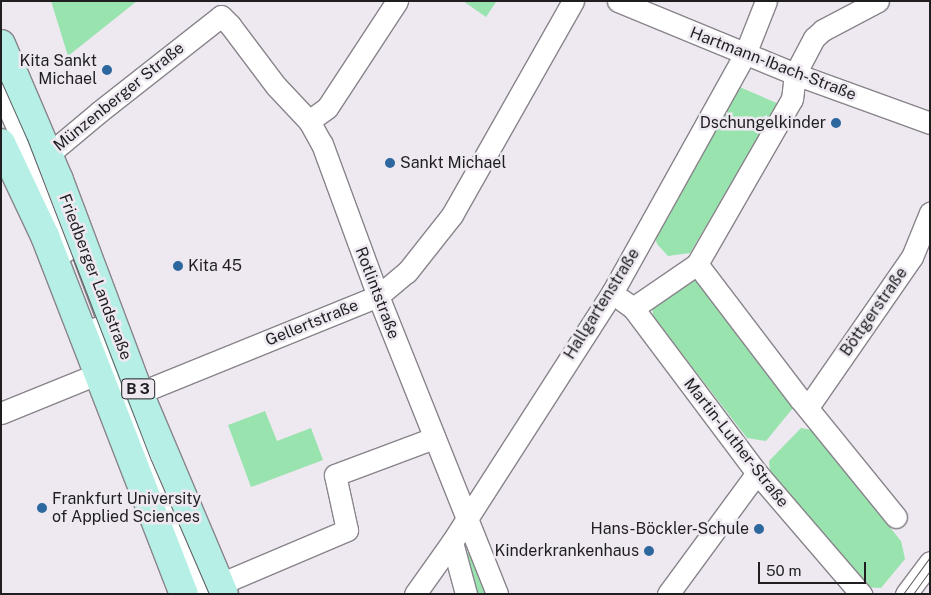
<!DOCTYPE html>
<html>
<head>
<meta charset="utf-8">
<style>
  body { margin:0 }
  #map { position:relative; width:931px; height:595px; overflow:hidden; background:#eee9f1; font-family:"Public Sans",sans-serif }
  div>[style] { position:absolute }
  .green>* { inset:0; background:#98e3ae }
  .roads { filter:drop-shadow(1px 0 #89848b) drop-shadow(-1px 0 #89848b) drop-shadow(0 1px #89848b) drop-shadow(0 -1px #89848b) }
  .minor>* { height:21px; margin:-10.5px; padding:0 10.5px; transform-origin:10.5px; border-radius:10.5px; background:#fff }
  .major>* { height:28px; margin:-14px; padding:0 14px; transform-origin:14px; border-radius:14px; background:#b5efe5 }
  .tram>* { height:1px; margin:-0.5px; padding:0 0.5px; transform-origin:0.5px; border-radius:0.5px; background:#5e5b60 }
  .dots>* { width:14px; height:14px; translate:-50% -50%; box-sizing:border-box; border:2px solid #eee9f1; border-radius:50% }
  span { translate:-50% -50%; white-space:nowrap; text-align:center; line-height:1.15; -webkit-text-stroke:5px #eee9f1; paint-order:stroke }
  .shield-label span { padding:1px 4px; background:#eee9f1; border:1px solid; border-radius:4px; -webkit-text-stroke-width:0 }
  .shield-label { font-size:15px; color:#201e21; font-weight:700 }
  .poi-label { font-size:16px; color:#201e21 }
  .right { translate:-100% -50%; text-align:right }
  .left { translate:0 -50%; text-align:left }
  .street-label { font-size:16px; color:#201e21 }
  .frame { position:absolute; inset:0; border:2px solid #201e21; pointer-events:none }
  .scale { position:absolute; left:758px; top:562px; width:108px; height:22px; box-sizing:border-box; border:2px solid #201e21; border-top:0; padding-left:6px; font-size:15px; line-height:18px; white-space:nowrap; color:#201e21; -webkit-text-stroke:4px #eee9f1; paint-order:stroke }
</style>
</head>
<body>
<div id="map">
  <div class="green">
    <div style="clip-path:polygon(51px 1px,137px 1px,68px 56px)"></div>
    <div style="clip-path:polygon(463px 1px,495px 1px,496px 2px,486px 17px)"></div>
    <div style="clip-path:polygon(735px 85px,779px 104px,690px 253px,668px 256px,657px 244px,652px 225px)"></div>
    <div style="clip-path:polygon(697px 275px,791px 393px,793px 408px,766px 441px,747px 438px,653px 316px,652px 301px)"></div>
    <div style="clip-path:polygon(265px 411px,277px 441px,311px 428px,323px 460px,251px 487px,228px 425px)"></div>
    <div style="clip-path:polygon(801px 428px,812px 430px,901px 541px,905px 559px,881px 588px,863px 587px,770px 471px,769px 461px)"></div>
    <div style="clip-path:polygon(471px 550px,493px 594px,477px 594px,466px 554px)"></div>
  </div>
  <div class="roads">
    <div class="minor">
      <div style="left:618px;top:1px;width:191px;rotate:22.4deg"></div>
      <div style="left:795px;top:74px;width:144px;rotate:19.9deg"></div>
      <div style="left:1px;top:91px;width:55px;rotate:66.3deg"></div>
      <div style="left:23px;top:141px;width:118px;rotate:69.1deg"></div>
      <div style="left:309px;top:121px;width:22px;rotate:-36deg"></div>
      <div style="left:327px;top:108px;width:128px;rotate:-56.8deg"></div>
      <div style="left:19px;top:179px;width:104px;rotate:-39.9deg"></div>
      <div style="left:99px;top:112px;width:155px;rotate:-38.2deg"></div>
      <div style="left:221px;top:16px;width:13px;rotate:45deg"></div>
      <div style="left:230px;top:25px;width:76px;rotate:53deg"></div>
      <div style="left:276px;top:86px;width:48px;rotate:46.7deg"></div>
      <div style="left:309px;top:121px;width:26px;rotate:61deg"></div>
      <div style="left:322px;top:144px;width:162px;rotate:69.8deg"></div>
      <div style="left:378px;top:296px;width:321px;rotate:68.2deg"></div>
      <div style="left:697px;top:264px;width:170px;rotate:52.7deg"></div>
      <div style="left:800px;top:399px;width:152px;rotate:50.9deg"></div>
      <div style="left:622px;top:300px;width:14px;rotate:36deg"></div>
      <div style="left:633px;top:308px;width:206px;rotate:53.1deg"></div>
      <div style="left:757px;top:473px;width:160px;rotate:49.3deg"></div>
      <div style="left:633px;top:308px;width:78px;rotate:-34.5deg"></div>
      <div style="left:697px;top:264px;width:190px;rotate:-60.1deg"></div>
      <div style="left:792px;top:99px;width:25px;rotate:-83deg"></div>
      <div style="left:795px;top:74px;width:41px;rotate:-62.2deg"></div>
      <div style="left:814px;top:38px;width:12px;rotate:-42deg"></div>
      <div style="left:823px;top:30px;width:62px;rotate:-27.8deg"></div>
      <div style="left:96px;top:328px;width:163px;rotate:68.8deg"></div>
      <div style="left:155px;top:480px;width:124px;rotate:66.3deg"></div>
      <div style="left:139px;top:393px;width:258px;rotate:-22.1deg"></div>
      <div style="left:378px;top:296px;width:38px;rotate:-40deg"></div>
      <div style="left:407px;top:272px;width:73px;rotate:-51.7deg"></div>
      <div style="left:452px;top:215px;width:246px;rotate:-60.5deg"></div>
      <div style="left:808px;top:407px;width:183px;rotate:-55.3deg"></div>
      <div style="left:912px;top:257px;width:48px;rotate:-67.8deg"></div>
      <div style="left:1px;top:413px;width:104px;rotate:-22.1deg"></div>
      <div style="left:452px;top:542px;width:54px;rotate:74.9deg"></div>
      <div style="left:220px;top:584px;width:138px;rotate:-23deg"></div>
      <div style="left:347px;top:530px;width:56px;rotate:-102.3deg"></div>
      <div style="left:335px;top:475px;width:106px;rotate:-20.5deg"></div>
      <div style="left:415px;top:594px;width:64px;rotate:-54.6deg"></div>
      <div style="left:452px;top:542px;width:296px;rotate:-57.3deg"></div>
      <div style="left:612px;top:293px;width:274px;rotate:-60.9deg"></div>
      <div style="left:745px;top:54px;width:57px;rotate:-68.4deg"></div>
      <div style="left:668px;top:594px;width:150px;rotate:-53.7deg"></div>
      <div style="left:906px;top:594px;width:40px;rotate:-53deg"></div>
    </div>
    <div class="major">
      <div style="left:1px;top:44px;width:148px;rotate:66.9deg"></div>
      <div style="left:59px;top:180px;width:228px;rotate:69.4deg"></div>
      <div style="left:139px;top:393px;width:218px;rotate:67.1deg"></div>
      <div style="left:1px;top:143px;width:103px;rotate:64.7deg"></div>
      <div style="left:45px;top:236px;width:384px;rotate:68.8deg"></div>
    </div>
  </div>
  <div class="tram">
    <div style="left:1px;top:81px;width:64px;rotate:65.9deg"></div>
    <div style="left:27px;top:139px;width:344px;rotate:68.9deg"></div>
    <div style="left:151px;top:460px;width:146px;rotate:66.6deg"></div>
    <div style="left:903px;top:594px;width:46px;rotate:-53.9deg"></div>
    <div style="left:913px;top:594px;width:29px;rotate:-54deg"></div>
  </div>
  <div class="dots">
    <div style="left:107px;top:70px;background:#2c679e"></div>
    <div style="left:836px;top:123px;background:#2c679e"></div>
    <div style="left:390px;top:163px;background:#2c679e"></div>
    <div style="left:178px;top:266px;background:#2c679e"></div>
    <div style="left:42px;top:508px;background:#2c679e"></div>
    <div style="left:759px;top:529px;background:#2c679e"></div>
    <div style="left:649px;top:551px;background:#2c679e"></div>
  </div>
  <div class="shield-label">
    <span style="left:138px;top:389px">B 3</span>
  </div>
  <div class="poi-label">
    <span class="right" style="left:97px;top:70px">Kita Sankt<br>Michael</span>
    <span class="right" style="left:826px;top:123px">Dschungelkinder</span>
    <span class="left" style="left:400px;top:163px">Sankt Michael</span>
    <span class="left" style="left:188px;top:266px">Kita 45</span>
    <span class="left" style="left:52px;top:508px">Frankfurt University<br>of Applied Sciences</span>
    <span class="right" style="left:749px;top:529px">Hans-Böckler-Schule</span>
    <span class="right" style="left:639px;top:551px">Kinderkrankenhaus</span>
  </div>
  <div class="street-label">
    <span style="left:773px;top:64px;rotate:21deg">Hartmann-Ibach-Straße</span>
    <span style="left:119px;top:97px;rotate:-39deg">Münzenberger Straße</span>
    <span style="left:95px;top:277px;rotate:69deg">Friedberger Landstraße</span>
    <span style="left:377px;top:293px;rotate:69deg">Rotlintstraße</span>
    <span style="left:602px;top:304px;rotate:-58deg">Hallgartenstraße</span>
    <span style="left:874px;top:312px;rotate:-55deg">Böttgerstraße</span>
    <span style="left:312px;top:323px;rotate:-22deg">Gellertstraße</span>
    <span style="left:736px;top:443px;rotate:52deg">Martin-Luther-Straße</span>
  </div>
  <div class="frame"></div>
  <div class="scale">50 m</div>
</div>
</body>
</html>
